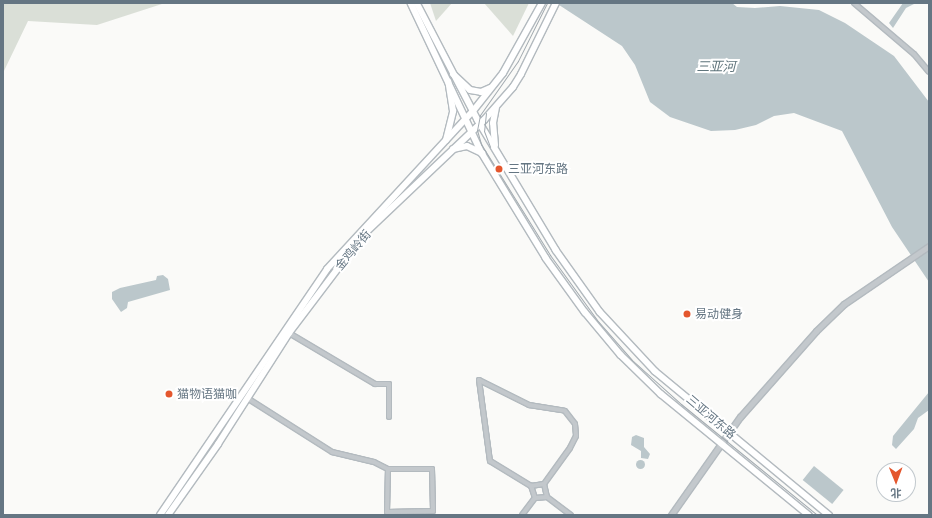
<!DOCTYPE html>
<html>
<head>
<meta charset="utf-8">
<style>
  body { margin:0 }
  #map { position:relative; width:932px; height:518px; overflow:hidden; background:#fafaf8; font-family:Barlow,"Noto Sans SC",sans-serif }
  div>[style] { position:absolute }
  .green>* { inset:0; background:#dadfd7 }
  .water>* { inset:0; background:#bbc7cb; transform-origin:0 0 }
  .round { border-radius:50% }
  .roads { filter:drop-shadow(1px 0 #b3babf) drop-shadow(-1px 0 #b3babf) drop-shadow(0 1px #b3babf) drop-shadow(0 -1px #b3babf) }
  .minor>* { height:4px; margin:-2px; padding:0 2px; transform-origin:2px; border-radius:2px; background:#c3c8cc }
  .tertiary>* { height:5px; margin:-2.5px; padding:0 2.5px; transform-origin:2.5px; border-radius:2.5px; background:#c3c8cc }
  .secondary>* { height:5.5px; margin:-2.75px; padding:0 2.75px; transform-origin:2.75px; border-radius:2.75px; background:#fff }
  .primary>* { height:6px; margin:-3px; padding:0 3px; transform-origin:3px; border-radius:3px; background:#fff }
  .tram>* { height:1px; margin:-0.5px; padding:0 0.5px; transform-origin:0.5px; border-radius:0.5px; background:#a2aab0 }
  .dots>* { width:11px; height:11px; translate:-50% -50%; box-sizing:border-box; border:2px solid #fff; border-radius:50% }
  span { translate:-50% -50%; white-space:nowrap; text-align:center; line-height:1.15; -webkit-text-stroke:4px #fff; paint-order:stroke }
  .poi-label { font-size:12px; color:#657683 }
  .left { translate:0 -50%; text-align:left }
  .street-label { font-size:12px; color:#657683 }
  .water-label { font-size:13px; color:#60757c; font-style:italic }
  .frame { position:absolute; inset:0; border:4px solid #657683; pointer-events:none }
  .north { position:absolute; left:876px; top:462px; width:40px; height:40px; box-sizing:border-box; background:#fff; border:1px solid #c1c8cd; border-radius:50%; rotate:179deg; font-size:11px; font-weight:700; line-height:16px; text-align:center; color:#657683 }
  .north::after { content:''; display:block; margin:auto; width:14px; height:18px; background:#e4572e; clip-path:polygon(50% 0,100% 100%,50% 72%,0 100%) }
</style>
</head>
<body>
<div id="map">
  <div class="green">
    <div style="clip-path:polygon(3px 3px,165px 3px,97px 25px,28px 21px,3px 73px)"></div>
    <div style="clip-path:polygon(430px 3px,452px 3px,436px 21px)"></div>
    <div style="clip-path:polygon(484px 3px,529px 3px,513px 36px)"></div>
  </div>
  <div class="water">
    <div style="clip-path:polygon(556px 3px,732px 3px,737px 7px,755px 8px,780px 6px,819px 10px,845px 23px,894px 56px,929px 102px,929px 282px,892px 227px,842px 131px,794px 113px,774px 116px,756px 125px,735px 130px,711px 131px,670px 117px,650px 102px,635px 65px,622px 46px)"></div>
    <div style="clip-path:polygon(903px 3px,916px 3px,906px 8px,893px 28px,889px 23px)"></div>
    <div style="clip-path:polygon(163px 275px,168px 279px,170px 290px,128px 302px,127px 308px,121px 312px,112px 299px,112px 292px,120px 288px,156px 280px,157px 276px)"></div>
    <div style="clip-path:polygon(929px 392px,929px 410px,918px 418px,914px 429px,896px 449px,892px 445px,893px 436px)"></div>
    <div style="clip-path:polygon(636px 435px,644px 438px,644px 447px,650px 454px,648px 459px,641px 458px,641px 451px,631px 445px,632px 437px)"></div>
    <div class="round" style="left:635.5px;top:459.5px;width:9px;height:9px"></div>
    <div style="left:814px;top:466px;width:38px;height:18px;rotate:39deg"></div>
  </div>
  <div class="roads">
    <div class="minor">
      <div style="left:854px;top:3px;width:79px;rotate:40.4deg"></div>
      <div style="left:914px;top:54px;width:23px;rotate:50deg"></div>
      <div style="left:289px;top:333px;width:100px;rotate:30.7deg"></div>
      <div style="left:375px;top:384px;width:14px"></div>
      <div style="left:389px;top:384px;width:33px;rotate:90deg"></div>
      <div style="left:479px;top:380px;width:56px;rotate:26.6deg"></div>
      <div style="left:529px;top:405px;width:36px;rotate:9deg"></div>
      <div style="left:565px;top:411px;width:16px;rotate:52deg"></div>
      <div style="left:575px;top:424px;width:12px;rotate:85deg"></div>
      <div style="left:576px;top:436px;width:13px;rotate:117deg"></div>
      <div style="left:570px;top:448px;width:44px;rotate:125.8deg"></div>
      <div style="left:544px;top:484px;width:13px;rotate:77deg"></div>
      <div style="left:479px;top:380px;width:82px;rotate:82.3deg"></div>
      <div style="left:490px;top:461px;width:48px;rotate:31.4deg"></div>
      <div style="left:247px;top:398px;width:101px;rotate:32.4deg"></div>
      <div style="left:332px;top:452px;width:43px;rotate:13.4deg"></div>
      <div style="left:374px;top:462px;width:16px;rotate:27deg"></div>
      <div style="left:388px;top:469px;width:44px"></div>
      <div style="left:432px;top:469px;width:42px;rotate:88.6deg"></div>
      <div style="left:433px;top:511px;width:46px;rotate:178.8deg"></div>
      <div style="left:387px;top:512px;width:43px;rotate:-88.7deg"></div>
      <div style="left:535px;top:498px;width:13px;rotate:-108deg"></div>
      <div style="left:531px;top:486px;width:13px;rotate:-9deg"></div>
      <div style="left:522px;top:515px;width:21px;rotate:-53deg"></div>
      <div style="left:535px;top:498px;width:12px;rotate:-5deg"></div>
      <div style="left:547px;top:497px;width:30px;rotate:37deg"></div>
    </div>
    <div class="tertiary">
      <div style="left:671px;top:515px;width:120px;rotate:-54.9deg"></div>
      <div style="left:740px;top:417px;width:115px;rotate:-48.5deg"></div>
      <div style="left:816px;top:331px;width:39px;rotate:-44deg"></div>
      <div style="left:844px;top:304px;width:103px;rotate:-34.3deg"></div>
    </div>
    <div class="secondary">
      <div style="left:411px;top:3px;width:166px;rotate:64.7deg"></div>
      <div style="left:482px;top:153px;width:123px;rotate:58.6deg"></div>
      <div style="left:546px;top:258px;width:67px;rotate:54.2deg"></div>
      <div style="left:585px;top:312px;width:56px;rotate:50.1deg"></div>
      <div style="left:621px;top:355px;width:56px;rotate:44.3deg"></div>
      <div style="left:661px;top:394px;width:191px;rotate:39.3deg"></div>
      <div style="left:417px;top:3px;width:132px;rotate:62.5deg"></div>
      <div style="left:478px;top:120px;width:152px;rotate:59deg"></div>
      <div style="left:556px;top:250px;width:76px;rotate:54.6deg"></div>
      <div style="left:600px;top:312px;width:81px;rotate:47deg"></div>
      <div style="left:655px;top:371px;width:226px;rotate:39.6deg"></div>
    </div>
    <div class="primary">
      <div style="left:453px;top:74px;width:23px;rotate:43deg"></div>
      <div style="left:470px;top:90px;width:11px;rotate:10deg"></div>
      <div style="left:481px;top:92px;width:10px;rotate:-24deg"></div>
      <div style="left:446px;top:140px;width:30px;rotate:-76deg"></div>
      <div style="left:453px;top:111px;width:30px;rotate:-99deg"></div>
      <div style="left:495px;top:145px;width:22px;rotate:-95deg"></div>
      <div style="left:493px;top:123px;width:15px;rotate:-79deg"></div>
      <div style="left:453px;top:149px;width:14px;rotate:-12deg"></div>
      <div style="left:467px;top:146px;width:17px;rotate:25deg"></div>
      <div style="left:160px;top:515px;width:297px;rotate:-55.8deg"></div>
      <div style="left:327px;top:269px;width:215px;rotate:-47.3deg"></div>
      <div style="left:473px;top:111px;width:48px;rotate:-51.7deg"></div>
      <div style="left:503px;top:73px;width:80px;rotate:-60.9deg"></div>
      <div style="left:168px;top:515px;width:87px;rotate:-54.8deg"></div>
      <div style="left:218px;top:444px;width:132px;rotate:-57.4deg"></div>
      <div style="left:289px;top:333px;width:123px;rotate:-52.9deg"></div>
      <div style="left:363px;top:235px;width:167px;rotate:-43.5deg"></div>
      <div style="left:484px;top:120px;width:44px;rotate:-48.7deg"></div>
      <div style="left:513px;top:87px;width:15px;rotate:-58deg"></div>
      <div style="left:521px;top:74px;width:79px;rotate:-63.8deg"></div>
    </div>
  </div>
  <div class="tram">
    <div style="left:547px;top:3px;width:65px;rotate:116.6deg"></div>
    <div style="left:518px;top:61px;width:66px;rotate:125.1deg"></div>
    <div style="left:480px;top:115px;width:15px;rotate:101deg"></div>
    <div style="left:477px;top:130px;width:15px;rotate:74deg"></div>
    <div style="left:481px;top:144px;width:131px;rotate:58.1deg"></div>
    <div style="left:550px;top:255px;width:80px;rotate:54.1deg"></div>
    <div style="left:597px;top:320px;width:53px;rotate:48.8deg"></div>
    <div style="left:632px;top:360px;width:66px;rotate:41.9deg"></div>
    <div style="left:681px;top:404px;width:176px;rotate:39.2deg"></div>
    <div style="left:486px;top:113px;width:18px;rotate:96deg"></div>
    <div style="left:484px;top:131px;width:17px;rotate:69deg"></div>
  </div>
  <div class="dots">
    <div style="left:499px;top:169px;background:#e4572e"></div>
    <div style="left:687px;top:314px;background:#e4572e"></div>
    <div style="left:169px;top:394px;background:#e4572e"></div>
  </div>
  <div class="poi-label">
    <span class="left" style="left:508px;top:169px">三亚河东路</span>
    <span class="left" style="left:695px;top:314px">易动健身</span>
    <span class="left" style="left:177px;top:394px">猫物语猫咖</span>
  </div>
  <div class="street-label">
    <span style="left:353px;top:250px;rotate:-50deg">金鸡岭街</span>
    <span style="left:711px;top:417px;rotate:40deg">三亚河东路</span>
  </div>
  <div class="water-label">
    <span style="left:716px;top:66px">三亚河</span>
  </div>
  <div class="frame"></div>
  <div class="north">北</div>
</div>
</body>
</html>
